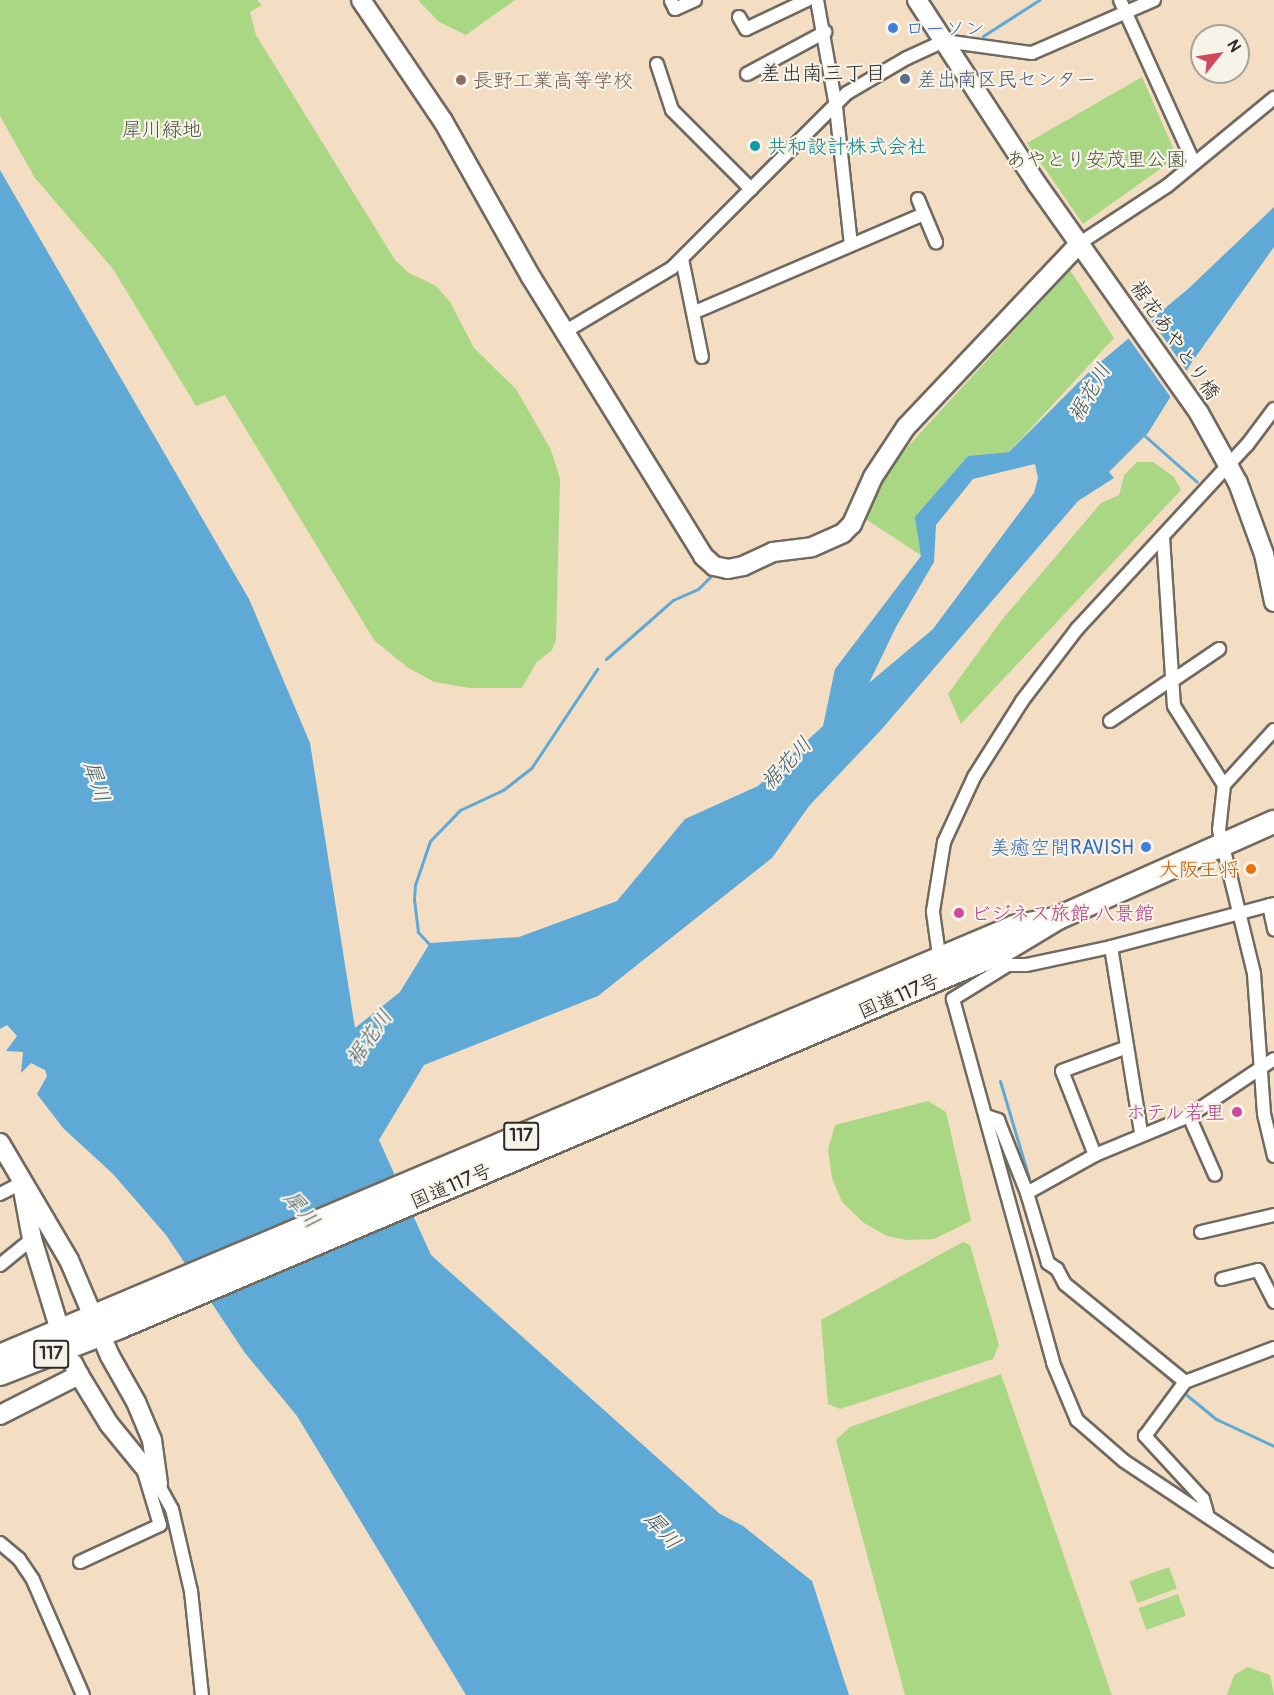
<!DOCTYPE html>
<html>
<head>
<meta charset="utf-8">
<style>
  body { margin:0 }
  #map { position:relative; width:1274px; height:1695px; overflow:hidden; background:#f4dec3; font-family:Pangolin,"Klee One",sans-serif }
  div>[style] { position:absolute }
  .green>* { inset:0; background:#aad783; transform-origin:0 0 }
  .water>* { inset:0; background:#5fa9d7 }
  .pier>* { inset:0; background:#f4dec3 }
  .stream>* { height:3px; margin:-1.5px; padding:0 1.5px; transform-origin:1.5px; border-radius:1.5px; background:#5fa9d7 }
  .roads { filter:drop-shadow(2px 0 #716a60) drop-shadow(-2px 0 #716a60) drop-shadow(0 2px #716a60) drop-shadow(0 -2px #716a60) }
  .street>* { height:12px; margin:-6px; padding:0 6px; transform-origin:6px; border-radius:6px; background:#fff }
  .secondary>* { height:18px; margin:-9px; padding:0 9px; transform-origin:9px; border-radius:9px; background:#fff }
  .highway>* { height:22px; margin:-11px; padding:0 11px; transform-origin:11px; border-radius:11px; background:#fff }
  .dots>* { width:16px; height:16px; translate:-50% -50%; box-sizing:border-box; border:3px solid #f7f3e8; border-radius:50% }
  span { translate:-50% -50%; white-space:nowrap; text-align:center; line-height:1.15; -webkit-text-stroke:4.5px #f7f3e8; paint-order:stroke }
  .shield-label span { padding:2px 4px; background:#f7f3e8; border:2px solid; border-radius:4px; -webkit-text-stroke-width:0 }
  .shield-label { font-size:18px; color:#2b2b2b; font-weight:700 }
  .shop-label { font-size:20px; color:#366cbe }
  .left { translate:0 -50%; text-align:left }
  .right { translate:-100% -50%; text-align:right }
  .service-label { font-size:20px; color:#4e5e75 }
  .education-label { font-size:20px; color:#785e54 }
  .park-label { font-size:20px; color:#4b5641 }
  .culture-label { font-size:20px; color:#0d838f }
  .street-label { font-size:20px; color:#2b2b2b }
  .food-label { font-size:20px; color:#c56008 }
  .hotel-label { font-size:20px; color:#b23c85 }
  .neighbourhood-label { font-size:21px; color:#2b2b2b }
  .water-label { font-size:21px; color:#3d5767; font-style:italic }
  .north { position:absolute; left:1190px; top:24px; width:60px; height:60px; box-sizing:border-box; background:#f7f3e8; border:2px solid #a5a39c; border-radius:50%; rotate:60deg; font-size:16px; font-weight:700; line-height:24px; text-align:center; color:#2b2b2b }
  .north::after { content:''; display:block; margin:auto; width:21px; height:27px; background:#d1495b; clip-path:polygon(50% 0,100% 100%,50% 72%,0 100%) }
</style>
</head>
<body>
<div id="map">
  <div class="green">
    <div style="clip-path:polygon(0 0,257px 0,262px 5px,250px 12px,256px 35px,395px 260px,409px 273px,436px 286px,450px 302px,474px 348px,516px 389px,551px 450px,560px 479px,556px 640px,552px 650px,536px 663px,522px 688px,470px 688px,434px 682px,407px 667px,374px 640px,225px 395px,196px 406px,113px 269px,35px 178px,0 116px)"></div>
    <div style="clip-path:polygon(418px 0,515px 0,466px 35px,439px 22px)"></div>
    <div style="clip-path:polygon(1142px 77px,1177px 157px,1083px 224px,1027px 143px)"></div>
    <div style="clip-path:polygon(1070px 270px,1114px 338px,1009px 452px,968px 456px,916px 517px,922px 556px,864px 518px,889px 467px)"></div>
    <div style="clip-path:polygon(1137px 462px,1153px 462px,1174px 477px,1181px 490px,961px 724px,948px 694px,1001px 621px,1101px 503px,1119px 495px,1124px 475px)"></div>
    <div style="clip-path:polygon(928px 1101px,946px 1112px,971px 1221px,934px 1239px,907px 1240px,887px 1236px,864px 1223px,842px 1202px,832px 1178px,828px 1149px,835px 1125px)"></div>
    <div style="clip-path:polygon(963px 1242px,970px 1245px,999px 1345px,993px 1359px,840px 1409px,828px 1404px,821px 1320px)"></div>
    <div style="clip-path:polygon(1001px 1374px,1112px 1695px,905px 1695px,836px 1440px,850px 1427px)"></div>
    <div style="left:1169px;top:1567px;width:23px;height:42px;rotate:70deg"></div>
    <div style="left:1178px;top:1594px;width:23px;height:42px;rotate:70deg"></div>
    <div style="clip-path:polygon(1248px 1667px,1270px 1675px,1274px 1695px,1227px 1695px,1234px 1675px)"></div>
  </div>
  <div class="water">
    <div style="clip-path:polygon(evenodd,0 170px,249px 599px,310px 743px,355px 1028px,400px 992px,430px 943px,519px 937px,617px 901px,685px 819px,758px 786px,823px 726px,835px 669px,921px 556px,915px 517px,968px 456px,1009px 452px,1092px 369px,1188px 289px,1274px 207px,1274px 247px,1192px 362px,1148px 433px,1109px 472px,1114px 478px,1078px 501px,881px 730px,809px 806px,772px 858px,598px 996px,424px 1065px,379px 1140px,431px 1255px,720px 1514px,743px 1526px,812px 1581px,849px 1695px,466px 1695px,297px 1416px,245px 1353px,166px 1235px,113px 1174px,63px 1128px,37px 1094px,47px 1076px,45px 1070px,31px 1063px,21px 1073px,23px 1052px,6px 1051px,17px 1036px,7px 1025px,0 1029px,0 170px,1035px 464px,1038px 478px,1034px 493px,933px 629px,869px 683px,896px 627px,934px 562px,936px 525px,973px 479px,1035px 464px)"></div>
  </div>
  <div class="pier">
    <div style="clip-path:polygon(1150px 318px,1188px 373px,1172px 399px,1127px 336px)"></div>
  </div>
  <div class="stream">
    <div style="left:983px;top:36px;width:67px;rotate:-32.7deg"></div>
    <div style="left:1145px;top:436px;width:69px;rotate:41.5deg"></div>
    <div style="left:606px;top:659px;width:89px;rotate:-41.4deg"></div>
    <div style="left:673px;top:600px;width:27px;rotate:-24deg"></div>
    <div style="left:698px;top:589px;width:18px;rotate:-45deg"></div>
    <div style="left:430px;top:945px;width:18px;rotate:-133deg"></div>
    <div style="left:418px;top:932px;width:33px;rotate:-97deg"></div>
    <div style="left:414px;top:899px;width:14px;rotate:-86deg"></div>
    <div style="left:415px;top:885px;width:46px;rotate:-71.2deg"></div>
    <div style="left:430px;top:841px;width:43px;rotate:-45.9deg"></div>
    <div style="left:460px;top:810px;width:47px;rotate:-24.9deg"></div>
    <div style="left:503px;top:790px;width:37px;rotate:-38deg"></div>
    <div style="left:532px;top:767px;width:118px;rotate:-56.4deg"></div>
    <div style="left:1000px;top:1081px;width:101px;rotate:73.4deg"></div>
    <div style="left:1155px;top:1365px;width:32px;rotate:44deg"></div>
    <div style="left:1183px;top:1392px;width:43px;rotate:39.3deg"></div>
    <div style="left:1216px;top:1419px;width:64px;rotate:25deg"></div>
  </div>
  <div class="roads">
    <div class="street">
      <div style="left:817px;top:0;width:109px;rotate:79.9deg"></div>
      <div style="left:836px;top:107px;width:138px;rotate:83.8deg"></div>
      <div style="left:1120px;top:0;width:179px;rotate:65.6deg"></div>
      <div style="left:671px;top:1px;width:9px;rotate:63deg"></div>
      <div style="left:675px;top:9px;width:22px;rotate:-24deg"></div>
      <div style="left:739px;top:17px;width:14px;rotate:60deg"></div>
      <div style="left:746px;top:29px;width:68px;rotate:-25.4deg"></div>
      <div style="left:657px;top:64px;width:48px;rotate:71.9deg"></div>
      <div style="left:672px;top:110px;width:112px;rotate:45deg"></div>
      <div style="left:747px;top:74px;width:89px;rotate:-28.3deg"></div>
      <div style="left:918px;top:199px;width:47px;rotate:67.3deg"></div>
      <div style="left:1080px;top:243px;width:104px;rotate:-33.2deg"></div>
      <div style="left:1167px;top:186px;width:139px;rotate:-39.4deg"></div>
      <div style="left:682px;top:259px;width:100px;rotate:78.5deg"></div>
      <div style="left:695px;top:312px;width:249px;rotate:-23.2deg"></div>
      <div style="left:566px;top:331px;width:123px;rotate:-30.7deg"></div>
      <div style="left:672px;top:268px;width:247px;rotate:-45deg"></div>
      <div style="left:847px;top:93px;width:69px;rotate:-30.3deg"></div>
      <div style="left:907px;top:58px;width:41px;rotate:-24.7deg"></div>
      <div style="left:944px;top:41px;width:89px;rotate:7.8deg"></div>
      <div style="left:1032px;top:53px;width:133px;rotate:-23.5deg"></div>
      <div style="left:1163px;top:537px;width:169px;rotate:86.3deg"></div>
      <div style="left:1174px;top:706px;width:93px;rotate:57.7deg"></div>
      <div style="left:1172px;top:681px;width:57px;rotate:-34.2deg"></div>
      <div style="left:1110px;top:721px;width:75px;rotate:-34.1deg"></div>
      <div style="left:1274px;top:730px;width:74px;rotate:132.3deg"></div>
      <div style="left:1224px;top:785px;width:45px;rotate:96.3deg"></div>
      <div style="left:1219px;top:830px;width:148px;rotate:76.3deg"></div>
      <div style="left:1254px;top:974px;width:140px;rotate:85.9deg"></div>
      <div style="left:1264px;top:1114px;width:43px;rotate:76.6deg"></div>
      <div style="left:1274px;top:904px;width:169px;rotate:165.2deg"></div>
      <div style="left:1111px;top:947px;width:87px;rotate:168deg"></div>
      <div style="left:1026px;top:965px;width:18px;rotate:180deg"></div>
      <div style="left:1008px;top:965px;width:65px;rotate:148.3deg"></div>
      <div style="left:953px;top:999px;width:377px;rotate:74.6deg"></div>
      <div style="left:1053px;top:1363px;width:62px;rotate:67.2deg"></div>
      <div style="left:1077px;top:1420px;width:62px;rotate:41.1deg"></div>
      <div style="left:1124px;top:1461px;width:180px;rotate:33.7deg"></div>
      <div style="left:1269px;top:905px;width:25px;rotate:78deg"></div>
      <div style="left:1111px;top:947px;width:188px;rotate:80.8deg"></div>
      <div style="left:938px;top:948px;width:37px;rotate:-98deg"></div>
      <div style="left:933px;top:911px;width:70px;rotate:-80.9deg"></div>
      <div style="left:944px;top:842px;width:72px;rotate:-65.2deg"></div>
      <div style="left:974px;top:777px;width:90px;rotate:-57.7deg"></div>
      <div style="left:1022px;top:701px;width:91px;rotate:-52.6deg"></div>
      <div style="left:1077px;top:629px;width:251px;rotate:-47.3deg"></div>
      <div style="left:1247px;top:445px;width:45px;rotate:-53.1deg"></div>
      <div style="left:986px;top:1116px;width:13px;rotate:18deg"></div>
      <div style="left:998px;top:1120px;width:79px;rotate:68.3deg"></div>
      <div style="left:1027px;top:1193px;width:73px;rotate:73.3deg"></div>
      <div style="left:1048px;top:1263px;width:11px;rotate:34deg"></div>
      <div style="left:1057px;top:1269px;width:17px;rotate:62deg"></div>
      <div style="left:1065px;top:1284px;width:155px;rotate:39.2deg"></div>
      <div style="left:1189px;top:1116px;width:64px;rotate:66.2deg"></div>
      <div style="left:1095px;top:1155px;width:90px;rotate:-111.4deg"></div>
      <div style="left:1062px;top:1071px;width:67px;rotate:-20.1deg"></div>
      <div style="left:1027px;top:1193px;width:78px;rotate:-29.2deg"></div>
      <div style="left:1095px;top:1155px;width:102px;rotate:-22.5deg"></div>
      <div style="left:1189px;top:1116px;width:102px;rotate:-33.8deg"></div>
      <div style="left:0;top:1194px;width:25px;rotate:-27deg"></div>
      <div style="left:1201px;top:1232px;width:75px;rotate:-13.1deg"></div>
      <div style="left:0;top:1265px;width:41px;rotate:-39.1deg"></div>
      <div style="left:1222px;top:1279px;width:37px;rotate:-14deg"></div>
      <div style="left:1258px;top:1270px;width:36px;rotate:63deg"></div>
      <div style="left:158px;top:1484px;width:29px;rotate:61deg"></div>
      <div style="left:172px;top:1509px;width:84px;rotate:77deg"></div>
      <div style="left:191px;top:1591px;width:105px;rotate:84deg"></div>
      <div style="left:1207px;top:1513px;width:15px;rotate:-106deg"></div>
      <div style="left:1203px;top:1499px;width:86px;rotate:-132.6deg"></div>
      <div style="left:1145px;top:1436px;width:67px;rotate:-53.5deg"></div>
      <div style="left:1185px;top:1382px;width:95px;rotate:-20.9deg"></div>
      <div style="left:0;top:1543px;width:25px;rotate:40deg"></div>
      <div style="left:19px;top:1559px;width:25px;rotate:56deg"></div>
      <div style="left:33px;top:1580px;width:125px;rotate:66.5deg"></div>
      <div style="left:80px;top:1562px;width:88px;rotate:-24.8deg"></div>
      <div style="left:160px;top:1525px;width:55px;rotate:-106.8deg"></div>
    </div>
    <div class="secondary">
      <div style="left:361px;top:0;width:146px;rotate:55.9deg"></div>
      <div style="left:443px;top:121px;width:179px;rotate:60.6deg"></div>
      <div style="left:531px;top:277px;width:328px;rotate:58.3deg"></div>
      <div style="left:703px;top:556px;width:15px;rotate:42deg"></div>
      <div style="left:714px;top:566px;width:14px;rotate:12deg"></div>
      <div style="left:728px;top:569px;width:15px;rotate:-11deg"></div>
      <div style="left:743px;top:566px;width:33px;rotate:-25deg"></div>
      <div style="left:773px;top:552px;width:39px;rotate:-7deg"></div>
      <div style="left:812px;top:547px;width:34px;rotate:-24deg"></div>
      <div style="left:843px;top:533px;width:13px;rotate:-45deg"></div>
      <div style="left:852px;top:524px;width:51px;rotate:-65.9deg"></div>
      <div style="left:873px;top:477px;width:60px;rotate:-56.6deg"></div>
      <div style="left:906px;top:427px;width:253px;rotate:-46.6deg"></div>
      <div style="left:917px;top:0;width:220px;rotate:56.9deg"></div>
      <div style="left:1037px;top:184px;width:281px;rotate:54.7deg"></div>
      <div style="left:1199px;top:413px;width:80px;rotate:60.9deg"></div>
      <div style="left:1238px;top:483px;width:76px;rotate:69.9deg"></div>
      <div style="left:1264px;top:554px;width:49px;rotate:78.2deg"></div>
      <div style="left:0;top:1143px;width:136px;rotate:59.5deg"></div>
      <div style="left:69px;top:1260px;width:104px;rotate:66.9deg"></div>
      <div style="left:110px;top:1356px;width:53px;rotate:60.5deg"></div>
      <div style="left:136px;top:1402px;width:41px;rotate:67.2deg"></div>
      <div style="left:152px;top:1440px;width:44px;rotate:82.2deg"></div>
      <div style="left:23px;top:1190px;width:50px;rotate:79.6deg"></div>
      <div style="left:32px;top:1239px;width:86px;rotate:73deg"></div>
      <div style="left:79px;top:1375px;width:57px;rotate:58.5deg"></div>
      <div style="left:109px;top:1424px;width:77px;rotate:50.8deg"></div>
      <div style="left:0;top:1415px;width:89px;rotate:-26.9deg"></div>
      <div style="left:79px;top:1375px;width:13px;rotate:-117deg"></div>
    </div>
    <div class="highway">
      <div style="left:0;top:1356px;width:1101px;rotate:-22.93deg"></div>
      <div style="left:1014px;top:927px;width:38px;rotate:-11deg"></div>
      <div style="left:0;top:1374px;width:129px;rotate:-21.4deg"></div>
      <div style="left:120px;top:1327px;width:956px;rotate:-23.03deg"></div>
      <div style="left:1000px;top:953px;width:68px;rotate:-31.1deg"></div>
      <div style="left:1058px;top:918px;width:236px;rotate:-24deg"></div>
    </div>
  </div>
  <div class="dots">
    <div style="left:893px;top:28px;background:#3f7fe0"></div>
    <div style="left:905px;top:79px;background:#5c6f8a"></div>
    <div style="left:461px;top:80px;background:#8d6e63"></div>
    <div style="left:755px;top:146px;background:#0f9aa8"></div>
    <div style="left:1146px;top:847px;background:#3f7fe0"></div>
    <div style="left:1251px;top:869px;background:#e8710a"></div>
    <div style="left:959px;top:913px;background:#d1479c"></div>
    <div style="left:1237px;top:1112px;background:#d1479c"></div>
  </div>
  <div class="shield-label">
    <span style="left:521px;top:1136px">117</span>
    <span style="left:51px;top:1354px">117</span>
  </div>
  <div class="shop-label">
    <span class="left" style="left:905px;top:28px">ローソン</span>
    <span class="right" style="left:1134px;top:847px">美癒空間RAVISH</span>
  </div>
  <div class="service-label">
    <span class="left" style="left:917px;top:79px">差出南区民センター</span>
  </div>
  <div class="education-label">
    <span class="left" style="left:473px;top:80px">長野工業高等学校</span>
  </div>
  <div class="park-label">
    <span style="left:162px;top:129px">犀川緑地</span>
    <span style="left:1096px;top:159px">あやとり安茂里公園</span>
  </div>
  <div class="culture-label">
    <span class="left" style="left:767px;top:146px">共和設計株式会社</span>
  </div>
  <div class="street-label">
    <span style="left:1175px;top:340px;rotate:55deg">裾花あやとり橋</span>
    <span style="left:899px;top:996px;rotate:-23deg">国道117号</span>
    <span style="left:451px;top:1186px;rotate:-23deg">国道117号</span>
  </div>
  <div class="food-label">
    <span class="right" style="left:1239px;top:869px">大阪王将</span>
  </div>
  <div class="hotel-label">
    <span class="left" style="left:971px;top:913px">ビジネス旅館 八景館</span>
    <span class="right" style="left:1225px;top:1112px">ホテル若里</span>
  </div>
  <div class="neighbourhood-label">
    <span style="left:823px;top:74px">差出南三丁目</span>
  </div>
  <div class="water-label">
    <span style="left:1090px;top:393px;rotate:-60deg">裾花川</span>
    <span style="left:787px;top:764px;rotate:-47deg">裾花川</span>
    <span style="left:96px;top:782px;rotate:72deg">犀川</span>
    <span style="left:370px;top:1038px;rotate:-55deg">裾花川</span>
    <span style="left:301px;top:1210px;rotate:49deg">犀川</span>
    <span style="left:662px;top:1531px;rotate:48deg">犀川</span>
  </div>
  <div class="north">N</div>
</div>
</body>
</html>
